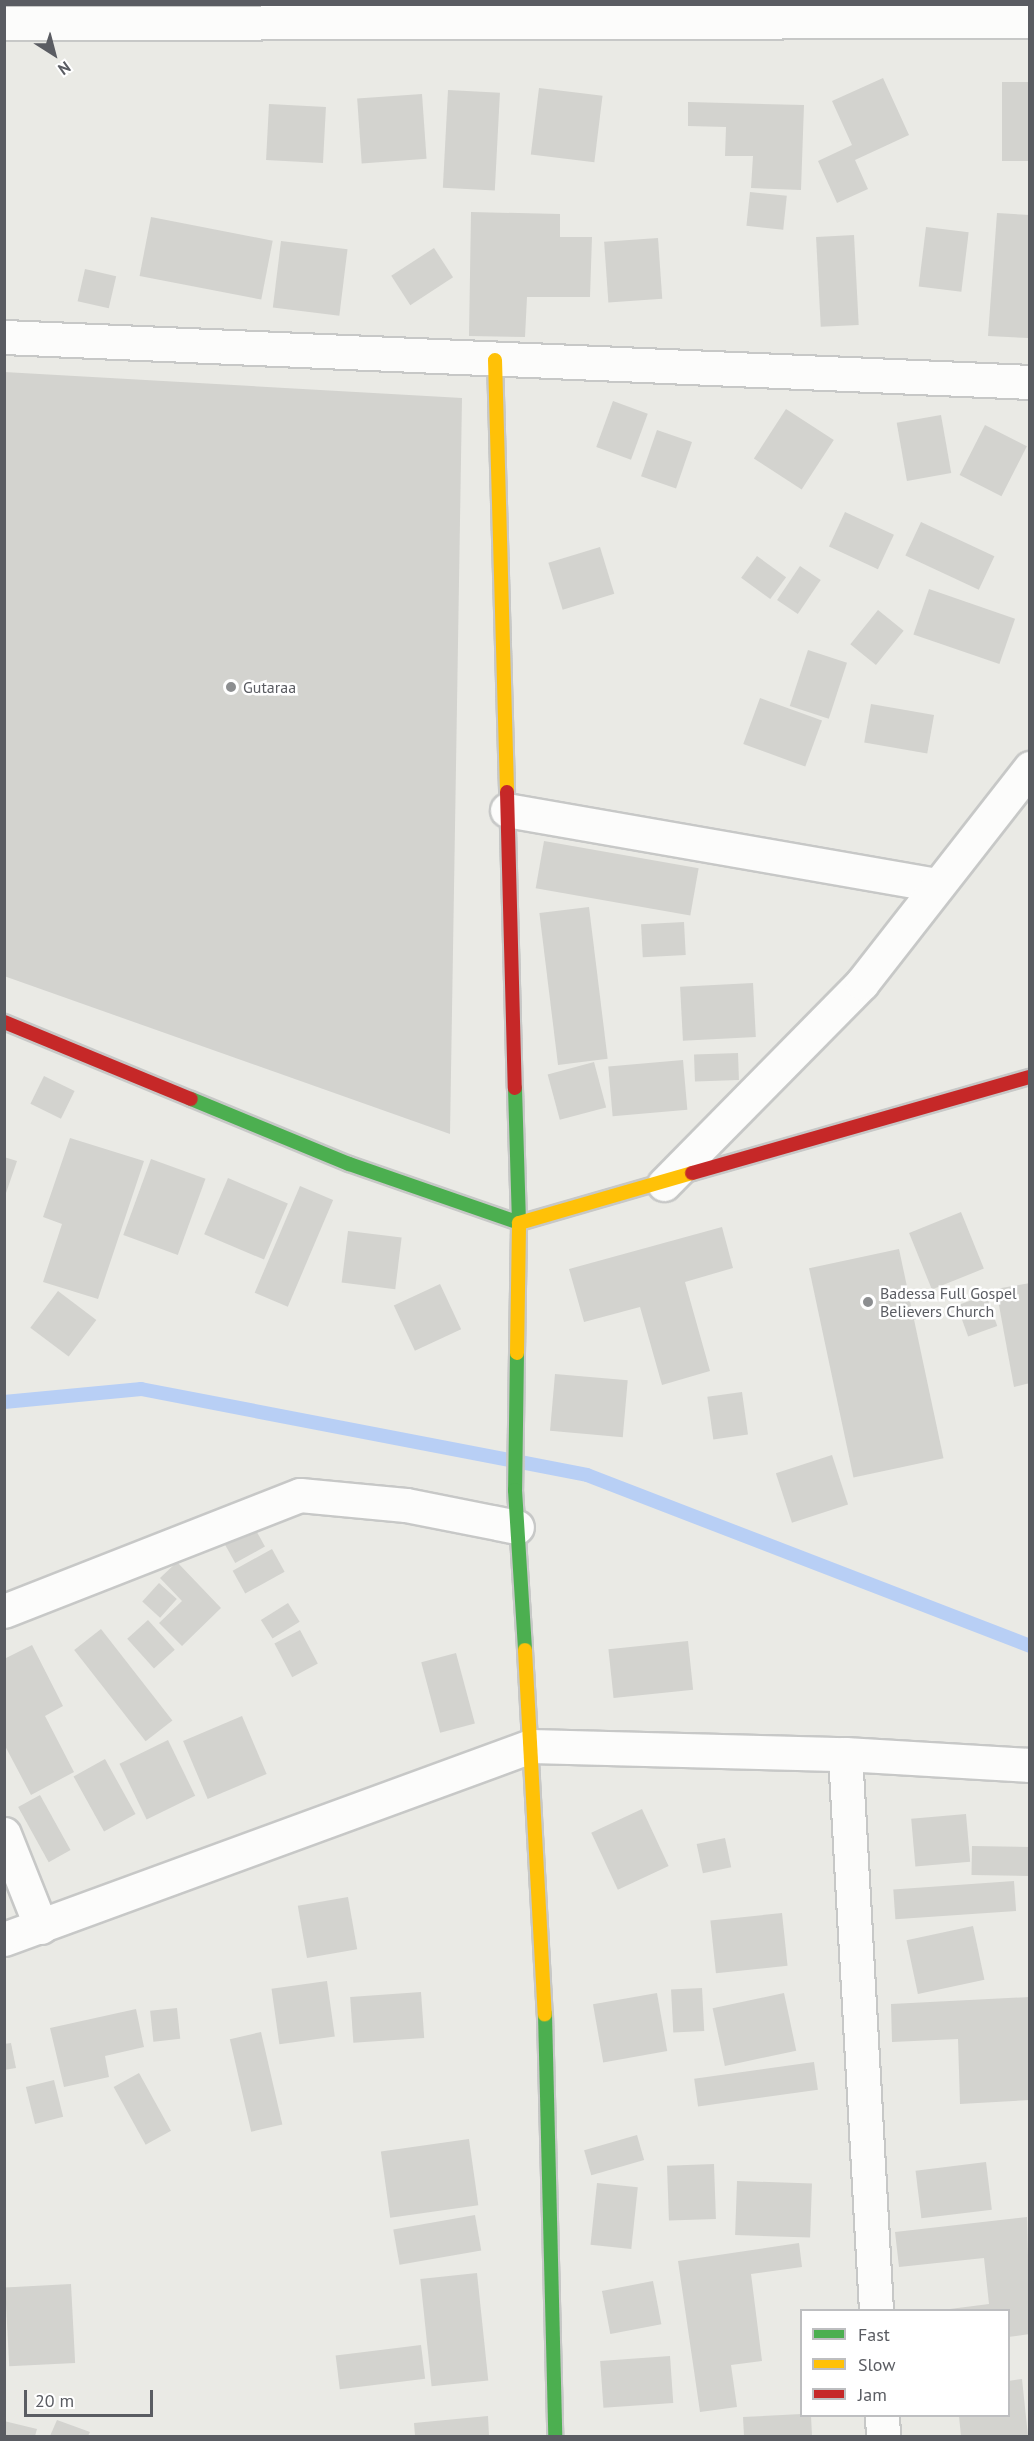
<!DOCTYPE html>
<html>
<head>
<meta charset="utf-8">
<style>
  body { margin:0 }
  #map { position:relative; width:1034px; height:2441px; overflow:hidden; background:#eaeae5; font-family:"PT Sans",sans-serif }
  div>[style] { position:absolute }
  .stream>* { height:14px; margin:-7px; padding:0 7px; transform-origin:7px; border-radius:7px; background:#b8cff5 }
  .building>* { inset:0; background:#d3d3cf; transform-origin:0 0 }
  .roads { filter:drop-shadow(2px 0 #c7c8c7) drop-shadow(-2px 0 #c7c8c7) drop-shadow(0 2px #c7c8c7) drop-shadow(0 -2px #c7c8c7) }
  .street>* { height:33px; margin:-16.5px; padding:0 16.5px; transform-origin:16.5px; border-radius:16.5px; background:#fcfcfb }
  .fast>* { height:14px; margin:-7px; padding:0 7px; transform-origin:7px; border-radius:7px; background:#4caf50 }
  .slow>* { height:14px; margin:-7px; padding:0 7px; transform-origin:7px; border-radius:7px; background:#ffc107 }
  .jam>* { height:14px; margin:-7px; padding:0 7px; transform-origin:7px; border-radius:7px; background:#c62828 }
  .dots>* { width:16px; height:16px; translate:-50% -50%; box-sizing:border-box; border:3px solid #fff; border-radius:50% }
  span { translate:-50% -50%; white-space:nowrap; text-align:center; line-height:1.15; -webkit-text-stroke:5px #fff; paint-order:stroke }
  .poi-label { font-size:16px; color:#5a5c62 }
  .left { translate:0 -50%; text-align:left }
  .frame { position:absolute; inset:0; border:6px solid #5a5c62; pointer-events:none }
  .legend { position:absolute; left:800px; top:2309px; width:210px; height:108px; box-sizing:border-box; background:#fff; border:2px solid #bdbec0; margin:0; padding:8px 10px; list-style:none; font-size:18px; color:#5a5c62 }
  .legend li { display:flex; align-items:center; gap:12px; height:30px }
  .legend b { width:30px; border:2px solid #bdbec0 }
  .north { position:absolute; left:24px; top:24px; width:60px; height:60px; -webkit-text-stroke:4px #fff; paint-order:stroke; rotate:144deg; font-size:16px; font-weight:700; line-height:24px; text-align:center; color:#5a5c62 }
  .north::after { content:''; display:block; margin:auto; width:21px; height:27px; background:#5a5c62; clip-path:polygon(50% 0,100% 100%,50% 72%,0 100%) }
  .scale { position:absolute; left:24px; top:2390px; width:129px; height:27px; box-sizing:border-box; border:3px solid #5a5c62; border-top:0; padding-left:8px; font-size:18px; line-height:21px; white-space:nowrap; color:#5a5c62; -webkit-text-stroke:4px #fff; paint-order:stroke }
</style>
</head>
<body>
<div id="map">
  <div class="stream">
    <div style="left:4px;top:1402px;width:138px;rotate:-5.4deg"></div>
    <div style="left:141px;top:1389px;width:454px;rotate:10.9deg"></div>
    <div style="left:587px;top:1475px;width:475px;rotate:21.1deg"></div>
  </div>
  <div class="building">
    <div style="clip-path:polygon(883px 78px,909px 135px,855px 160px,868px 189px,837px 203px,818px 161px,852px 145px,832px 101px)"></div>
    <div style="left:1030px;top:82px;width:79px;height:28px;rotate:90deg"></div>
    <div style="left:539px;top:88px;width:64px;height:67px;rotate:7deg"></div>
    <div style="left:448px;top:90px;width:52px;height:98px;rotate:3deg"></div>
    <div style="left:422px;top:94px;width:65px;height:65px;rotate:86deg"></div>
    <div style="clip-path:polygon(688px 102px,804px 105px,801px 190px,751px 188px,753px 156px,725px 156px,726px 127px,688px 126px)"></div>
    <div style="left:269px;top:104px;width:57px;height:56px;rotate:3deg"></div>
    <div style="left:750px;top:192px;width:37px;height:34px;rotate:6deg"></div>
    <div style="clip-path:polygon(471px 212px,560px 214px,560px 237px,592px 237px,590px 297px,527px 297px,525px 337px,469px 336px)"></div>
    <div style="clip-path:polygon(997px 213px,1030px 215px,1028px 338px,988px 336px)"></div>
    <div style="left:151px;top:217px;width:124px;height:60px;rotate:11deg"></div>
    <div style="left:926px;top:227px;width:43px;height:60px;rotate:7deg"></div>
    <div style="left:854px;top:235px;width:90px;height:38px;rotate:87deg"></div>
    <div style="left:658px;top:238px;width:61px;height:54px;rotate:86deg"></div>
    <div style="left:281px;top:241px;width:67px;height:67px;rotate:7deg"></div>
    <div style="left:434px;top:248px;width:35px;height:51px;rotate:57deg"></div>
    <div style="left:85px;top:269px;width:32px;height:33px;rotate:13deg"></div>
    <div style="clip-path:polygon(4px 372px,462px 398px,450px 1134px,4px 976px)"></div>
    <div style="left:613px;top:401px;width:37px;height:49px;rotate:20deg"></div>
    <div style="left:786px;top:409px;width:57px;height:59px;rotate:33deg"></div>
    <div style="left:941px;top:415px;width:59px;height:45px;rotate:80deg"></div>
    <div style="left:985px;top:425px;width:47px;height:56px;rotate:27deg"></div>
    <div style="left:657px;top:430px;width:37px;height:49px;rotate:19deg"></div>
    <div style="left:845px;top:512px;width:54px;height:38px;rotate:25deg"></div>
    <div style="left:921px;top:522px;width:81px;height:37px;rotate:25deg"></div>
    <div style="left:600px;top:547px;width:49px;height:54px;rotate:73deg"></div>
    <div style="left:757px;top:556px;width:36px;height:27px;rotate:36deg"></div>
    <div style="left:800px;top:566px;width:25px;height:41px;rotate:34deg"></div>
    <div style="left:929px;top:589px;width:91px;height:48px;rotate:19deg"></div>
    <div style="left:878px;top:610px;width:33px;height:44px;rotate:39deg"></div>
    <div style="left:808px;top:650px;width:41px;height:59px;rotate:18deg"></div>
    <div style="left:760px;top:698px;width:66px;height:49px;rotate:20deg"></div>
    <div style="left:871px;top:704px;width:64px;height:39px;rotate:10deg"></div>
    <div style="left:544px;top:841px;width:157px;height:48px;rotate:10deg"></div>
    <div style="left:589px;top:907px;width:153px;height:50px;rotate:83deg"></div>
    <div style="left:684px;top:922px;width:33px;height:43px;rotate:87deg"></div>
    <div style="left:753px;top:983px;width:54px;height:73px;rotate:87deg"></div>
    <div style="left:738px;top:1053px;width:27px;height:44px;rotate:88deg"></div>
    <div style="left:683px;top:1060px;width:50px;height:75px;rotate:85deg"></div>
    <div style="left:594px;top:1062px;width:47px;height:48px;rotate:75deg"></div>
    <div style="left:44px;top:1076px;width:34px;height:31px;rotate:26deg"></div>
    <div style="clip-path:polygon(70px 1138px,144px 1161px,98px 1299px,43px 1282px,62px 1224px,43px 1217px)"></div>
    <div style="clip-path:polygon(4px 1157px,17px 1161px,5px 1196px,4px 1196px)"></div>
    <div style="left:151px;top:1159px;width:58px;height:81px;rotate:20deg"></div>
    <div style="left:228px;top:1178px;width:65px;height:61px;rotate:23deg"></div>
    <div style="left:300px;top:1186px;width:36px;height:116px;rotate:23deg"></div>
    <div style="left:961px;top:1212px;width:61px;height:56px;rotate:68deg"></div>
    <div style="clip-path:polygon(722px 1227px,733px 1268px,685px 1282px,710px 1371px,662px 1385px,640px 1307px,584px 1322px,569px 1269px)"></div>
    <div style="left:348px;top:1231px;width:54px;height:52px;rotate:7deg"></div>
    <div style="left:899px;top:1249px;width:214px;height:92px;rotate:78deg"></div>
    <div style="clip-path:polygon(1030px 1283px,1030px 1383px,1014px 1387px,996px 1289px)"></div>
    <div style="left:440px;top:1284px;width:50px;height:51px;rotate:65deg"></div>
    <div style="left:58px;top:1291px;width:48px;height:46px;rotate:37deg"></div>
    <div style="left:986px;top:1295px;width:33px;height:31px;rotate:70deg"></div>
    <div style="left:555px;top:1374px;width:73px;height:57px;rotate:5deg"></div>
    <div style="left:742px;top:1392px;width:43px;height:35px;rotate:82deg"></div>
    <div style="left:832px;top:1455px;width:52px;height:59px;rotate:72deg"></div>
    <div style="left:248px;top:1516px;width:35px;height:34px;rotate:61deg"></div>
    <div style="left:272px;top:1549px;width:26px;height:45px;rotate:61deg"></div>
    <div style="clip-path:polygon(177px 1562px,221px 1608px,182px 1646px,159px 1623px,182px 1601px,160px 1578px)"></div>
    <div style="left:159px;top:1583px;width:24px;height:25px;rotate:42deg"></div>
    <div style="left:288px;top:1603px;width:22px;height:32px;rotate:58deg"></div>
    <div style="left:148px;top:1620px;width:40px;height:28px;rotate:48deg"></div>
    <div style="left:101px;top:1629px;width:116px;height:34px;rotate:52deg"></div>
    <div style="left:300px;top:1630px;width:38px;height:29px;rotate:62deg"></div>
    <div style="left:688px;top:1641px;width:49px;height:80px;rotate:84deg"></div>
    <div style="clip-path:polygon(32px 1645px,63px 1706px,45px 1716px,74px 1772px,31px 1795px,4px 1744px,4px 1659px)"></div>
    <div style="left:456px;top:1653px;width:73px;height:36px;rotate:75deg"></div>
    <div style="left:242px;top:1716px;width:63px;height:64px;rotate:67deg"></div>
    <div style="left:168px;top:1740px;width:62px;height:54px;rotate:64deg"></div>
    <div style="left:105px;top:1759px;width:63px;height:36px;rotate:61deg"></div>
    <div style="left:40px;top:1795px;width:63px;height:25px;rotate:61deg"></div>
    <div style="left:642px;top:1809px;width:63px;height:56px;rotate:65deg"></div>
    <div style="left:966px;top:1814px;width:48px;height:55px;rotate:85deg"></div>
    <div style="left:725px;top:1838px;width:30px;height:29px;rotate:78deg"></div>
    <div style="left:972px;top:1846px;width:58px;height:29px;rotate:1deg"></div>
    <div style="left:1014px;top:1881px;width:30px;height:121px;rotate:86deg"></div>
    <div style="left:348px;top:1897px;width:53px;height:51px;rotate:80deg"></div>
    <div style="left:782px;top:1913px;width:53px;height:72px;rotate:84deg"></div>
    <div style="left:973px;top:1926px;width:55px;height:68px;rotate:78deg"></div>
    <div style="left:327px;top:1981px;width:56px;height:56px;rotate:82deg"></div>
    <div style="left:702px;top:1988px;width:43px;height:31px;rotate:87deg"></div>
    <div style="left:421px;top:1992px;width:46px;height:71px;rotate:86deg"></div>
    <div style="left:657px;top:1993px;width:59px;height:65px;rotate:80deg"></div>
    <div style="left:784px;top:1993px;width:59px;height:73px;rotate:78deg"></div>
    <div style="clip-path:polygon(1030px 1997px,1030px 2100px,960px 2104px,958px 2039px,892px 2042px,891px 2004px)"></div>
    <div style="left:177px;top:2008px;width:31px;height:27px;rotate:84deg"></div>
    <div style="clip-path:polygon(136px 2009px,144px 2047px,105px 2056px,109px 2077px,64px 2087px,50px 2028px)"></div>
    <div style="left:261px;top:2032px;width:95px;height:32px;rotate:77deg"></div>
    <div style="clip-path:polygon(11px 2043px,16px 2068px,4px 2070px,4px 2044px)"></div>
    <div style="left:814px;top:2062px;width:28px;height:121px;rotate:82deg"></div>
    <div style="left:139px;top:2073px;width:66px;height:29px;rotate:61deg"></div>
    <div style="left:54px;top:2080px;width:38px;height:29px;rotate:76deg"></div>
    <div style="left:637px;top:2135px;width:26px;height:55px;rotate:74deg"></div>
    <div style="left:469px;top:2139px;width:67px;height:89px;rotate:82deg"></div>
    <div style="left:986px;top:2162px;width:48px;height:71px;rotate:83deg"></div>
    <div style="left:714px;top:2164px;width:55px;height:47px;rotate:88deg"></div>
    <div style="left:737px;top:2181px;width:75px;height:54px;rotate:2deg"></div>
    <div style="left:597px;top:2183px;width:41px;height:62px;rotate:6deg"></div>
    <div style="left:475px;top:2215px;width:36px;height:83px;rotate:80deg"></div>
    <div style="clip-path:polygon(1027px 2217px,1030px 2334px,1008px 2337px,1008px 2310px,942px 2310px,989px 2304px,984px 2258px,899px 2267px,895px 2232px)"></div>
    <div style="clip-path:polygon(799px 2243px,802px 2267px,751px 2274px,762px 2361px,731px 2365px,737px 2407px,700px 2412px,678px 2261px)"></div>
    <div style="left:477px;top:2273px;width:108px;height:57px;rotate:84deg"></div>
    <div style="left:653px;top:2281px;width:44px;height:52px;rotate:79deg"></div>
    <div style="left:71px;top:2284px;width:79px;height:66px;rotate:87deg"></div>
    <div style="left:421px;top:2345px;width:34px;height:86px;rotate:83deg"></div>
    <div style="left:670px;top:2356px;width:47px;height:70px;rotate:86deg"></div>
    <div style="clip-path:polygon(1022px 2379px,1028px 2436px,961px 2436px,959px 2416px,1008px 2416px,1008px 2381px)"></div>
    <div style="clip-path:polygon(802px 2414px,811px 2416px,812px 2436px,744px 2436px,743px 2417px)"></div>
    <div style="clip-path:polygon(488px 2416px,489px 2436px,415px 2436px,414px 2423px)"></div>
    <div style="clip-path:polygon(57px 2420px,90px 2432px,88px 2436px,50px 2436px)"></div>
    <div style="clip-path:polygon(4px 2421px,37px 2429px,35px 2436px,4px 2436px)"></div>
  </div>
  <div class="roads">
    <div class="street">
      <div style="left:4px;top:23px;width:1026px;rotate:-0.11deg"></div>
      <div style="left:4px;top:337px;width:1027px;rotate:2.51deg"></div>
      <div style="left:507px;top:810px;width:437px;rotate:9.9deg"></div>
      <div style="left:664px;top:1184px;width:282px;rotate:-45.4deg"></div>
      <div style="left:862px;top:983px;width:273px;rotate:-52deg"></div>
      <div style="left:4px;top:1611px;width:318px;rotate:-21.4deg"></div>
      <div style="left:300px;top:1495px;width:106px;rotate:5.4deg"></div>
      <div style="left:406px;top:1505px;width:113px;rotate:11.2deg"></div>
      <div style="left:845px;top:1754px;width:557px;rotate:86.81deg"></div>
      <div style="left:4px;top:1834px;width:100px;rotate:68.3deg"></div>
      <div style="left:4px;top:1939px;width:561px;rotate:-20.11deg"></div>
      <div style="left:531px;top:1746px;width:314px;rotate:1.5deg"></div>
      <div style="left:845px;top:1754px;width:185px;rotate:3.4deg"></div>
      <div style="left:882px;top:2416px;width:20px;rotate:87deg"></div>
    </div>
    <div class="fast">
      <div style="left:191px;top:1099px;width:171px;rotate:22.4deg"></div>
      <div style="left:349px;top:1164px;width:180px;rotate:19.1deg"></div>
      <div style="left:519px;top:1223px;width:135px;rotate:-91.7deg"></div>
      <div style="left:517px;top:1353px;width:137px;rotate:90.8deg"></div>
      <div style="left:515px;top:1490px;width:160px;rotate:86.4deg"></div>
      <div style="left:545px;top:2014px;width:422px;rotate:88.6deg"></div>
    </div>
    <div class="slow">
      <div style="left:495px;top:360px;width:432px;rotate:88.4deg"></div>
      <div style="left:517px;top:1353px;width:130px;rotate:-89.1deg"></div>
      <div style="left:519px;top:1223px;width:180px;rotate:-16.1deg"></div>
      <div style="left:525px;top:1650px;width:365px;rotate:86.9deg"></div>
    </div>
    <div class="jam">
      <div style="left:507px;top:792px;width:296px;rotate:88.5deg"></div>
      <div style="left:4px;top:1022px;width:202px;rotate:22.4deg"></div>
      <div style="left:692px;top:1173px;width:351px;rotate:-15.9deg"></div>
    </div>
  </div>
  <div class="dots">
    <div style="left:231px;top:687px;background:#8c8e90"></div>
    <div style="left:868px;top:1302px;background:#8c8e90"></div>
  </div>
  <div class="poi-label">
    <span class="left" style="left:243px;top:687px">Gutaraa</span>
    <span class="left" style="left:880px;top:1302px">Badessa Full Gospel<br>Believers Church</span>
  </div>
  <div class="frame"></div>
  <ul class="legend">
  <li><b style="height:8px;background:#4caf50"></b>Fast</li>
  <li><b style="height:8px;background:#ffc107"></b>Slow</li>
  <li><b style="height:8px;background:#c62828"></b>Jam</li>
  </ul>
  <div class="north">N</div>
  <div class="scale">20 m</div>
</div>
</body>
</html>
